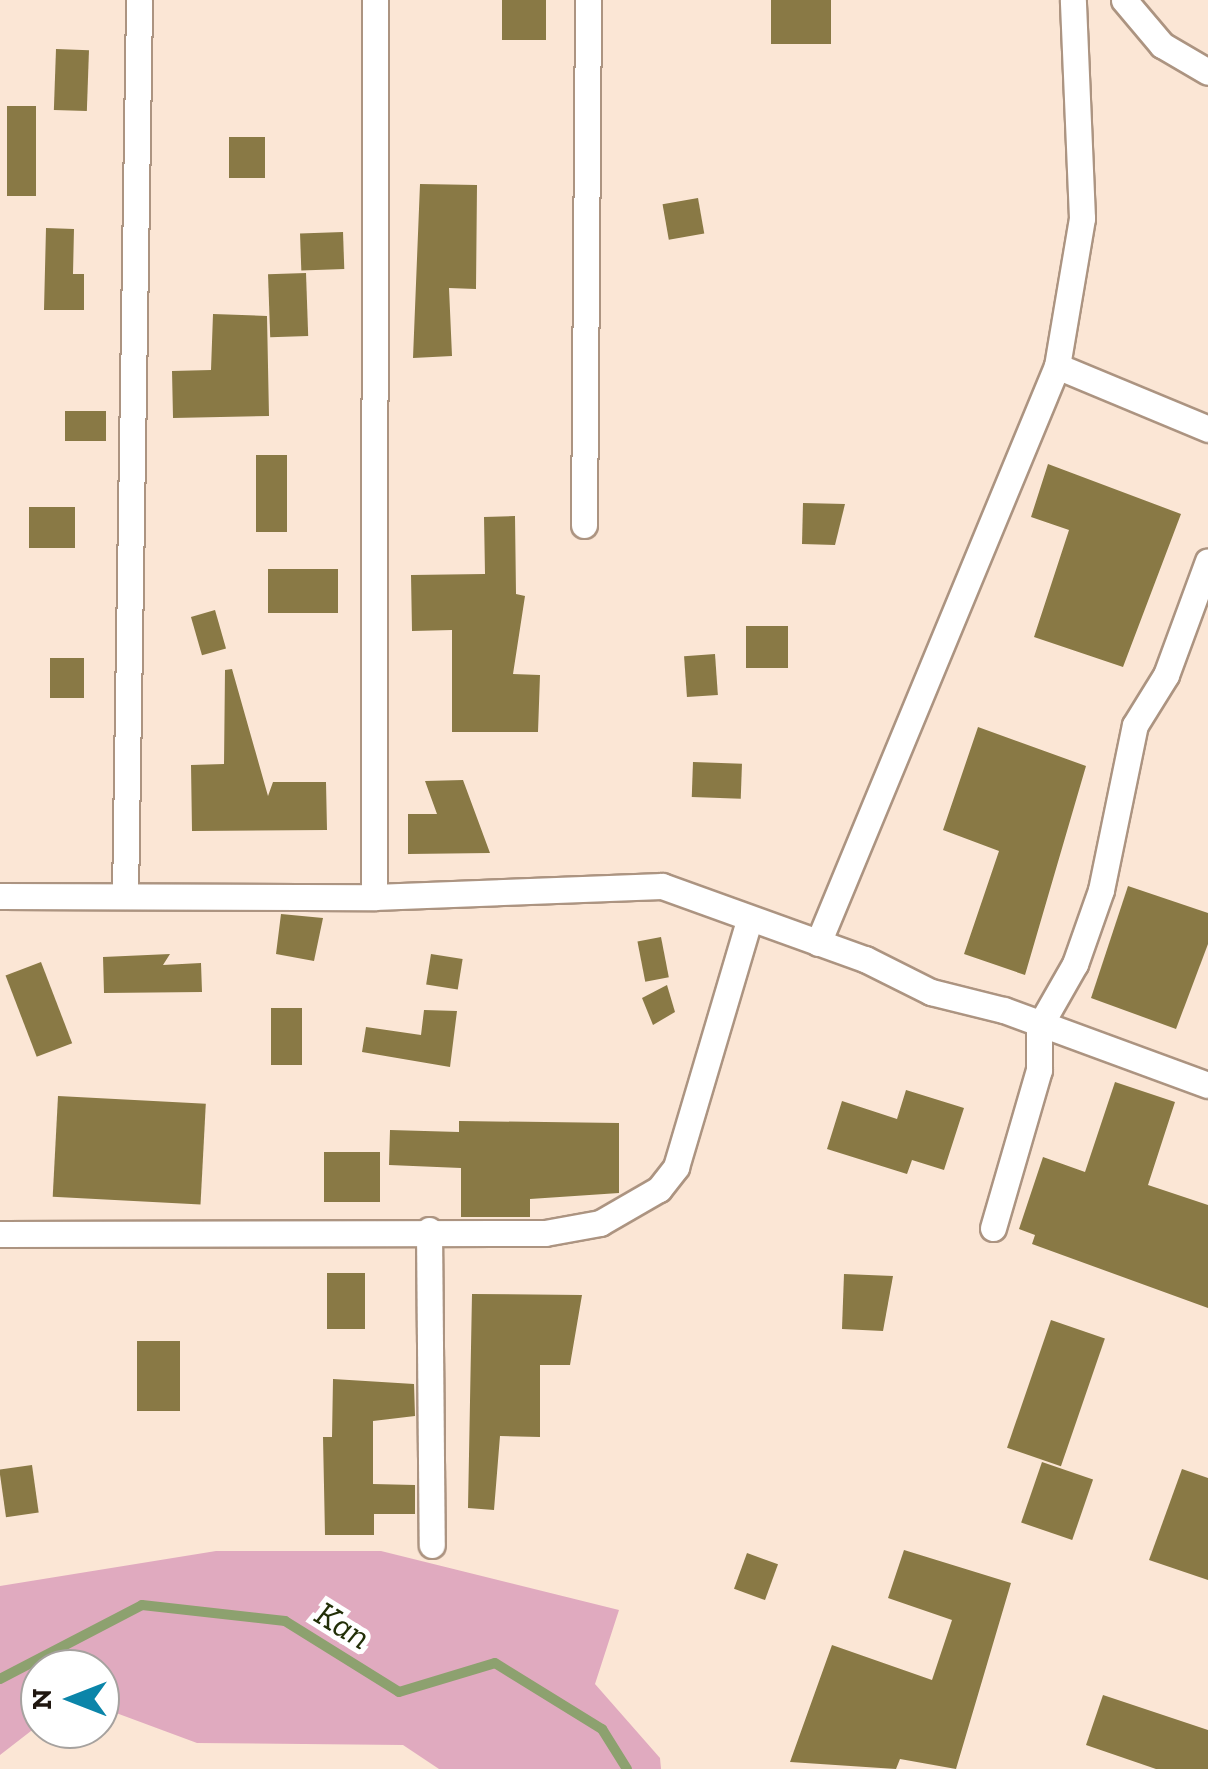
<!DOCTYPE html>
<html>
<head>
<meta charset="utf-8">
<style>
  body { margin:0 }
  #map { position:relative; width:1208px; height:1769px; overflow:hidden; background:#fbe6d5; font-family:"Zilla Slab",serif }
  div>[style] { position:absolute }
  .green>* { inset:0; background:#e0aabf }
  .stream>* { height:10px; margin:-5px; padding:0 5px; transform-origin:5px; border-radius:5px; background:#8da16f }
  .building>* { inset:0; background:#897945; transform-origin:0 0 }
  .roads { filter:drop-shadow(2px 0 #ac9481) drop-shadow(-2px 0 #ac9481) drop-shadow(0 2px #ac9481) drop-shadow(0 -2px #ac9481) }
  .street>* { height:25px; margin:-12.5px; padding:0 12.5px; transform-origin:12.5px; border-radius:12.5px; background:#fff }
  span { translate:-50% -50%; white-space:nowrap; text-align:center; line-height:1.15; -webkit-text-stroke:10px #fff; paint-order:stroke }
  .water-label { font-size:35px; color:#222f07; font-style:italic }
  .north { position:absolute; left:20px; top:1649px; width:100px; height:100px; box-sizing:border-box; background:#fff; border:2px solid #a6a29f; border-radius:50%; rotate:270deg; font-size:28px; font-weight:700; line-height:40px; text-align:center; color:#201710 }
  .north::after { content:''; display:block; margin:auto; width:35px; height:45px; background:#0b85a9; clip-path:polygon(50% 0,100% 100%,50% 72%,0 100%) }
</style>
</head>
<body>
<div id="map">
  <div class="green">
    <div style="clip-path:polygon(216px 1551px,381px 1551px,619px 1610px,595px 1684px,660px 1758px,661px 1769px,439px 1769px,403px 1745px,197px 1743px,100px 1707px,100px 1669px,40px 1669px,40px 1724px,0 1755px,0 1586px)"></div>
  </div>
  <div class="stream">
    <div style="left:0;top:1679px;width:160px;rotate:-27.5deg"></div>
    <div style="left:142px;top:1605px;width:144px;rotate:6.4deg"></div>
    <div style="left:285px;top:1621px;width:134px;rotate:31.9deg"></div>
    <div style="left:399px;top:1692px;width:100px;rotate:-16.8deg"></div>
    <div style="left:495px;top:1663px;width:126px;rotate:31.7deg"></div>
    <div style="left:602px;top:1729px;width:47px;rotate:58deg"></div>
  </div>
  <div class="building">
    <div style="left:502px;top:0;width:44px;height:40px"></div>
    <div style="left:771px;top:0;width:60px;height:44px"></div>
    <div style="left:56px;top:49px;width:33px;height:61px;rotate:2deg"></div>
    <div style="left:7px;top:106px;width:29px;height:90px"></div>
    <div style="left:265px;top:137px;width:41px;height:36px;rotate:90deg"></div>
    <div style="clip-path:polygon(420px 184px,477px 185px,476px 289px,449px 288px,452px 356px,413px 358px)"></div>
    <div style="left:698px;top:198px;width:36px;height:36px;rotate:80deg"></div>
    <div style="clip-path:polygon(46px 228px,74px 229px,73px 274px,84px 274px,84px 310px,44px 310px)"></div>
    <div style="left:343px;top:232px;width:37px;height:43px;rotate:88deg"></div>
    <div style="left:306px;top:273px;width:63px;height:38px;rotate:88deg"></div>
    <div style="clip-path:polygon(213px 314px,267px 316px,269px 416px,173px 418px,172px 371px,211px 370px)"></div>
    <div style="left:65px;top:411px;width:41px;height:30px"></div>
    <div style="left:256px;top:455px;width:31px;height:77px"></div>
    <div style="clip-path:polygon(1048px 464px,1181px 514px,1123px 667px,1034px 637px,1069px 530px,1031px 517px)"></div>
    <div style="clip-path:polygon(803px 503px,845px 504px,835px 545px,802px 544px)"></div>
    <div style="left:29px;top:507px;width:46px;height:41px"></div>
    <div style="clip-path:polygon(515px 516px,516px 594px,525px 596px,513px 674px,540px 675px,538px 732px,452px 732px,452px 630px,412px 631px,411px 575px,485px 574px,484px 517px)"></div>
    <div style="left:268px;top:569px;width:70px;height:44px"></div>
    <div style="left:215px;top:610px;width:40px;height:25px;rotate:74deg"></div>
    <div style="left:746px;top:626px;width:42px;height:42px"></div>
    <div style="left:715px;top:654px;width:41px;height:31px;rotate:86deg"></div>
    <div style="left:50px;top:658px;width:34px;height:40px"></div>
    <div style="clip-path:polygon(232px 669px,268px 796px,273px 782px,326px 782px,327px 830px,192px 831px,191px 765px,224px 764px,225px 670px)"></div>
    <div style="clip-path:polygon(978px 727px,1086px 766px,1025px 975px,964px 954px,999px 851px,943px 830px)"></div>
    <div style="left:693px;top:762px;width:49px;height:35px;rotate:2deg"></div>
    <div style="clip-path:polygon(463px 780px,490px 853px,408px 854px,408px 814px,437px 814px,425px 781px)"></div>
    <div style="clip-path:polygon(1128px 886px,1208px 913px,1208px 944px,1176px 1029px,1091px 998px)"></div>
    <div style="clip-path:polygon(281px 914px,323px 918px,314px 961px,276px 954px)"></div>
    <div style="left:661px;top:937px;width:41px;height:24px;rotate:79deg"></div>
    <div style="clip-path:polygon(170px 954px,163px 965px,201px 963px,202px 992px,104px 993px,103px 957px)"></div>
    <div style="left:431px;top:954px;width:32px;height:31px;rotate:9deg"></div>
    <div style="left:41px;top:962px;width:87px;height:38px;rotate:69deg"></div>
    <div style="clip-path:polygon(667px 985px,675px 1012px,653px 1025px,642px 998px)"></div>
    <div style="left:271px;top:1008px;width:31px;height:57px"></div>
    <div style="clip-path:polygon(424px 1010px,457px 1011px,450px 1067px,362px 1052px,366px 1027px,421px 1035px)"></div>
    <div style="clip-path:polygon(1115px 1082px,1175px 1102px,1148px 1185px,1208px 1205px,1208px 1308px,1032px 1244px,1035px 1235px,1019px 1229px,1043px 1157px,1085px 1172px)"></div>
    <div style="clip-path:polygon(906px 1090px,964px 1108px,944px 1170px,912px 1160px,907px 1174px,827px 1149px,842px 1101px,897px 1119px)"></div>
    <div style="left:58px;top:1096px;width:148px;height:101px;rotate:3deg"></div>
    <div style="clip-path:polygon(459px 1121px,619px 1123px,619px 1193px,530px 1199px,530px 1217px,461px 1217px,461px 1168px,389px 1165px,390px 1130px,459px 1132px)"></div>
    <div style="left:324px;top:1152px;width:56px;height:50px"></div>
    <div style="left:327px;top:1273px;width:38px;height:56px"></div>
    <div style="clip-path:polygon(844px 1274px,893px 1276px,883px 1331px,842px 1329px)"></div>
    <div style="clip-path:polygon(472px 1294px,582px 1295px,570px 1365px,540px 1365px,540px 1437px,500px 1436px,494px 1510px,468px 1508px)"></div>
    <div style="left:1051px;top:1320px;width:57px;height:135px;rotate:19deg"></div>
    <div style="left:137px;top:1341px;width:43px;height:70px"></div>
    <div style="clip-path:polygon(333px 1379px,414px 1384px,415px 1416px,373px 1421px,373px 1484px,415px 1485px,415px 1514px,374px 1514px,374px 1535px,325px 1535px,323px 1437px,332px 1437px)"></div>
    <div style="left:1042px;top:1462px;width:54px;height:64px;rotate:19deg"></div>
    <div style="left:32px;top:1465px;width:48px;height:33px;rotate:82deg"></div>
    <div style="clip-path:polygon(1182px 1469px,1208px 1478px,1208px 1580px,1149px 1560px)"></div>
    <div style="clip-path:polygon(904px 1550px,1011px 1583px,956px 1769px,900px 1759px,896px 1769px,790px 1762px,832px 1645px,932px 1680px,952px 1620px,888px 1598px)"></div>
    <div style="left:747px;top:1553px;width:33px;height:38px;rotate:20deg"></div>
    <div style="clip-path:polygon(1103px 1695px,1208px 1730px,1208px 1769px,1156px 1769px,1086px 1745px)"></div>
  </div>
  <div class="roads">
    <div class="street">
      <div style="left:1124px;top:0;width:59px;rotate:49.8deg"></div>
      <div style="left:1162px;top:45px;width:53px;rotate:30.4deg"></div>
      <div style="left:1057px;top:366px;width:164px;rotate:22.6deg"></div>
      <div style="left:584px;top:525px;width:525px;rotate:-89.56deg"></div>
      <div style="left:0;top:896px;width:374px;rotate:0.2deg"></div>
      <div style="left:374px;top:897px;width:288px;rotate:-2.2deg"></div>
      <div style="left:662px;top:886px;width:216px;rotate:19.8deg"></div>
      <div style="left:865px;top:959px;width:74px;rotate:26.6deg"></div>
      <div style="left:931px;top:992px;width:75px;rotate:13.9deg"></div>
      <div style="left:1004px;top:1010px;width:217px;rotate:20.2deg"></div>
      <div style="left:125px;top:896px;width:896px;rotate:-89.1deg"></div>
      <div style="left:374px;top:897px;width:897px;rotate:-89.94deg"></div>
      <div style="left:818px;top:943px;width:625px;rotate:-67.5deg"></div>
      <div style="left:1057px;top:366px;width:150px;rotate:-80.4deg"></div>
      <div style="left:1082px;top:218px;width:218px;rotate:-92.4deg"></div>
      <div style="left:993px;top:1228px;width:165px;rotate:-73.8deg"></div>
      <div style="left:1039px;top:1070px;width:43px;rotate:-90deg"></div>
      <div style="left:1039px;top:1027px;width:73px;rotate:-60.3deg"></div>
      <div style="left:1075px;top:964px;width:78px;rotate:-70.6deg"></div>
      <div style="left:1101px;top:890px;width:168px;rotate:-78.4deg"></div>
      <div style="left:1135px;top:725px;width:59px;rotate:-58.2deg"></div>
      <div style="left:1166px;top:675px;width:121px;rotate:-69.8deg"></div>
      <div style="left:429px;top:1230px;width:315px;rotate:89.5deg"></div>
      <div style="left:0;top:1234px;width:545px;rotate:-0.11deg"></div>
      <div style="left:545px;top:1233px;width:56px;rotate:-10.3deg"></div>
      <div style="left:600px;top:1223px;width:68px;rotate:-30deg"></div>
      <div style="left:659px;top:1189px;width:28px;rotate:-52deg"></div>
      <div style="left:676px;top:1167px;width:258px;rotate:-73.5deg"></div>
    </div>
  </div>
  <div class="water-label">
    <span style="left:343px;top:1625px;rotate:32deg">Kan</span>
  </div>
  <div class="north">N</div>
</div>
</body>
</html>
